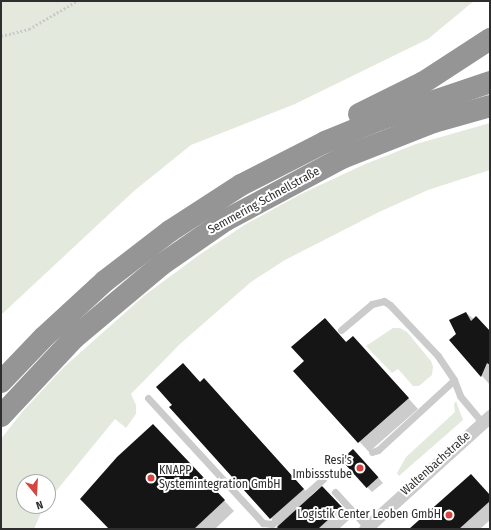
<!DOCTYPE html>
<html>
<head>
<meta charset="utf-8">
<style>
  body { margin:0 }
  #map { position:relative; width:491px; height:530px; overflow:hidden; background:#fff; font-family:"Fira Sans Condensed",sans-serif }
  div>[style] { position:absolute }
  .green>* { inset:0; background:#e3eadd }
  .shadow>* { inset:0; background:#0003 }
  .building>* { inset:0; background:#151515; transform-origin:0 0 }
  .path>* { height:2.5px; margin-top:-1.25px; transform-origin:0; background:repeating-linear-gradient(90deg,#cbcbcb 0 2px,transparent 0 4px) }
  .service>* { height:7px; margin:-3.5px; padding:0 3.5px; transform-origin:3.5px; border-radius:3.5px; background:#cbcbcb }
  .minor>* { height:13px; margin:-6.5px; padding:0 6.5px; transform-origin:6.5px; border-radius:6.5px; background:#cbcbcb }
  .motorway>* { height:22px; margin:-11px; padding:0 11px; transform-origin:11px; border-radius:11px; background:#959595 }
  .dots>* { width:11px; height:11px; translate:-50% -50%; box-sizing:border-box; border:2px solid #fff; border-radius:50% }
  span { translate:-50% -50%; white-space:nowrap; text-align:center; line-height:1.15; -webkit-text-stroke:4px #fff; paint-order:stroke }
  .street-label { font-size:12px; color:#2e2e2e }
  .poi-label { font-size:12px; color:#2e2e2e }
  .right { translate:-100% -50%; text-align:right }
  .left { translate:0 -50%; text-align:left }
  .frame { position:absolute; inset:0; border:2px solid #2e2e2e; pointer-events:none }
  .north { position:absolute; left:16px; top:474px; width:40px; height:40px; box-sizing:border-box; background:#fff; border:1px solid #ababab; border-radius:50%; rotate:162deg; font-size:11px; font-weight:700; line-height:16px; text-align:center; color:#2e2e2e }
  .north::after { content:''; display:block; margin:auto; width:14px; height:18px; background:#d34642; clip-path:polygon(50% 0,100% 100%,50% 72%,0 100%) }
</style>
</head>
<body>
<div id="map">
  <div class="green">
    <div style="clip-path:polygon(1px 1px,474px 1px,428px 39px,295px 104px,191px 145px,134px 191px,1px 315px)"></div>
    <div style="clip-path:polygon(490px 123px,490px 170px,428px 190px,379px 212px,285px 260px,251px 282px,180px 344px,131px 394px,136px 405px,136px 414px,126px 428px,115px 419px,48px 501px,48px 482px,24px 482px,24px 506px,44px 506px,34px 529px,1px 529px,1px 439px,22px 412px,64px 367px,145px 295px,199px 255px,246px 224px,301px 194px,363px 165px,416px 144px)"></div>
    <div style="clip-path:polygon(393px 328px,400px 328px,407px 332px,431px 361px,433px 366px,432px 375px,419px 386px,413px 386px,398px 369px,392px 373px,366px 346px)"></div>
    <div style="clip-path:polygon(456px 401px,463px 420px,399px 476px,397px 473px,406px 457px,455px 412px,454px 404px)"></div>
  </div>
  <div class="shadow">
    <div style="clip-path:polygon(466px 313px,490px 331px,490px 385px,450px 340px,457px 335px)"></div>
    <div style="clip-path:polygon(334px 329px,347px 343px,353px 337px,418px 409px,369px 452px,295px 371px)"></div>
    <div style="clip-path:polygon(183px 364px,201px 383px,214px 390px,311px 497px,332px 498px,351px 518px,339px 529px,274px 529px,278px 526px,173px 405px)"></div>
    <div style="clip-path:polygon(163px 435px,234px 511px,215px 529px,110px 529px)"></div>
    <div style="clip-path:polygon(358px 455px,383px 483px,372px 492px,367px 487px)"></div>
    <div style="clip-path:polygon(490px 495px,490px 520px,480px 529px,410px 529px)"></div>
  </div>
  <div class="building">
    <div style="clip-path:polygon(466px 312px,471px 321px,476px 316px,490px 331px,490px 365px,487px 363px,481px 377px,449px 340px,456px 334px,449px 320px)"></div>
    <div style="clip-path:polygon(325px 318px,346px 342px,353px 336px,409px 398px,358px 443px,293px 371px,304px 361px,291px 347px)"></div>
    <div style="clip-path:polygon(183px 363px,200px 382px,204px 378px,304px 489px,270px 519px,169px 407px,172px 405px,156px 387px)"></div>
    <div style="clip-path:polygon(153px 424px,225px 500px,194px 529px,109px 529px,80px 499px,117px 457px)"></div>
    <div style="left:353px;top:449px;width:38px;height:16px;rotate:48deg"></div>
    <div style="clip-path:polygon(471px 474px,490px 495px,490px 501px,459px 529px,409px 529px)"></div>
    <div style="clip-path:polygon(322px 486px,342px 507px,318px 529px,279px 529px,277px 527px)"></div>
  </div>
  <div class="path">
    <div style="left:1px;top:36px;width:29px;rotate:-14deg"></div>
    <div style="left:29px;top:29px;width:56px;rotate:-30.3deg"></div>
  </div>
  <div class="service">
    <div style="left:341px;top:330px;width:40px;rotate:-40deg"></div>
    <div style="left:372px;top:304px;width:12px;rotate:-14deg"></div>
    <div style="left:384px;top:301px;width:7px;rotate:34deg"></div>
    <div style="left:390px;top:305px;width:70px;rotate:46.7deg"></div>
    <div style="left:438px;top:356px;width:29px;rotate:56deg"></div>
    <div style="left:454px;top:380px;width:17px;rotate:69deg"></div>
    <div style="left:460px;top:396px;width:35px;rotate:50deg"></div>
    <div style="left:148px;top:398px;width:170px;rotate:47.4deg"></div>
    <div style="left:263px;top:523px;width:9px;rotate:6deg"></div>
    <div style="left:272px;top:524px;width:68px;rotate:-41.4deg"></div>
    <div style="left:372px;top:452px;width:6px;rotate:-18deg"></div>
    <div style="left:378px;top:450px;width:103px;rotate:-42.6deg"></div>
    <div style="left:335px;top:492px;width:47px;rotate:47.6deg"></div>
  </div>
  <div class="minor">
    <div style="left:365px;top:529px;width:169px;rotate:-42.1deg"></div>
  </div>
  <div class="motorway">
    <div style="left:359px;top:114px;width:72px;rotate:-26.2deg"></div>
    <div style="left:424px;top:82px;width:79px;rotate:-33.1deg"></div>
    <div style="left:1px;top:382px;width:62px;rotate:-46.3deg"></div>
    <div style="left:44px;top:337px;width:83px;rotate:-42.6deg"></div>
    <div style="left:105px;top:281px;width:82px;rotate:-37.6deg"></div>
    <div style="left:170px;top:231px;width:85px;rotate:-32.9deg"></div>
    <div style="left:241px;top:185px;width:94px;rotate:-27.1deg"></div>
    <div style="left:325px;top:142px;width:61px;rotate:-22.3deg"></div>
    <div style="left:381px;top:119px;width:115px;rotate:-18.7deg"></div>
    <div style="left:1px;top:416px;width:107px;rotate:-46.9deg"></div>
    <div style="left:74px;top:338px;width:114px;rotate:-40deg"></div>
    <div style="left:161px;top:265px;width:79px;rotate:-34.7deg"></div>
    <div style="left:226px;top:220px;width:132px;rotate:-28.1deg"></div>
    <div style="left:342px;top:158px;width:99px;rotate:-21.4deg"></div>
    <div style="left:434px;top:122px;width:58px;rotate:-15.9deg"></div>
  </div>
  <div class="dots">
    <div style="left:360px;top:468px;background:#d34642"></div>
    <div style="left:151px;top:478px;background:#d34642"></div>
    <div style="left:449px;top:515px;background:#d34642"></div>
  </div>
  <div class="street-label">
    <span style="left:264px;top:201px;rotate:-29deg">Semmering Schnellstraße</span>
    <span style="left:436px;top:464px;rotate:-42deg">Waltenbachstraße</span>
  </div>
  <div class="poi-label">
    <span class="right" style="left:352px;top:468px">Resi's<br>Imbissstube</span>
    <span class="left" style="left:159px;top:478px">KNAPP<br>Systemintegration GmbH</span>
    <span class="right" style="left:441px;top:515px">Logistik Center Leoben GmbH</span>
  </div>
  <div class="frame"></div>
  <div class="north">N</div>
</div>
</body>
</html>
